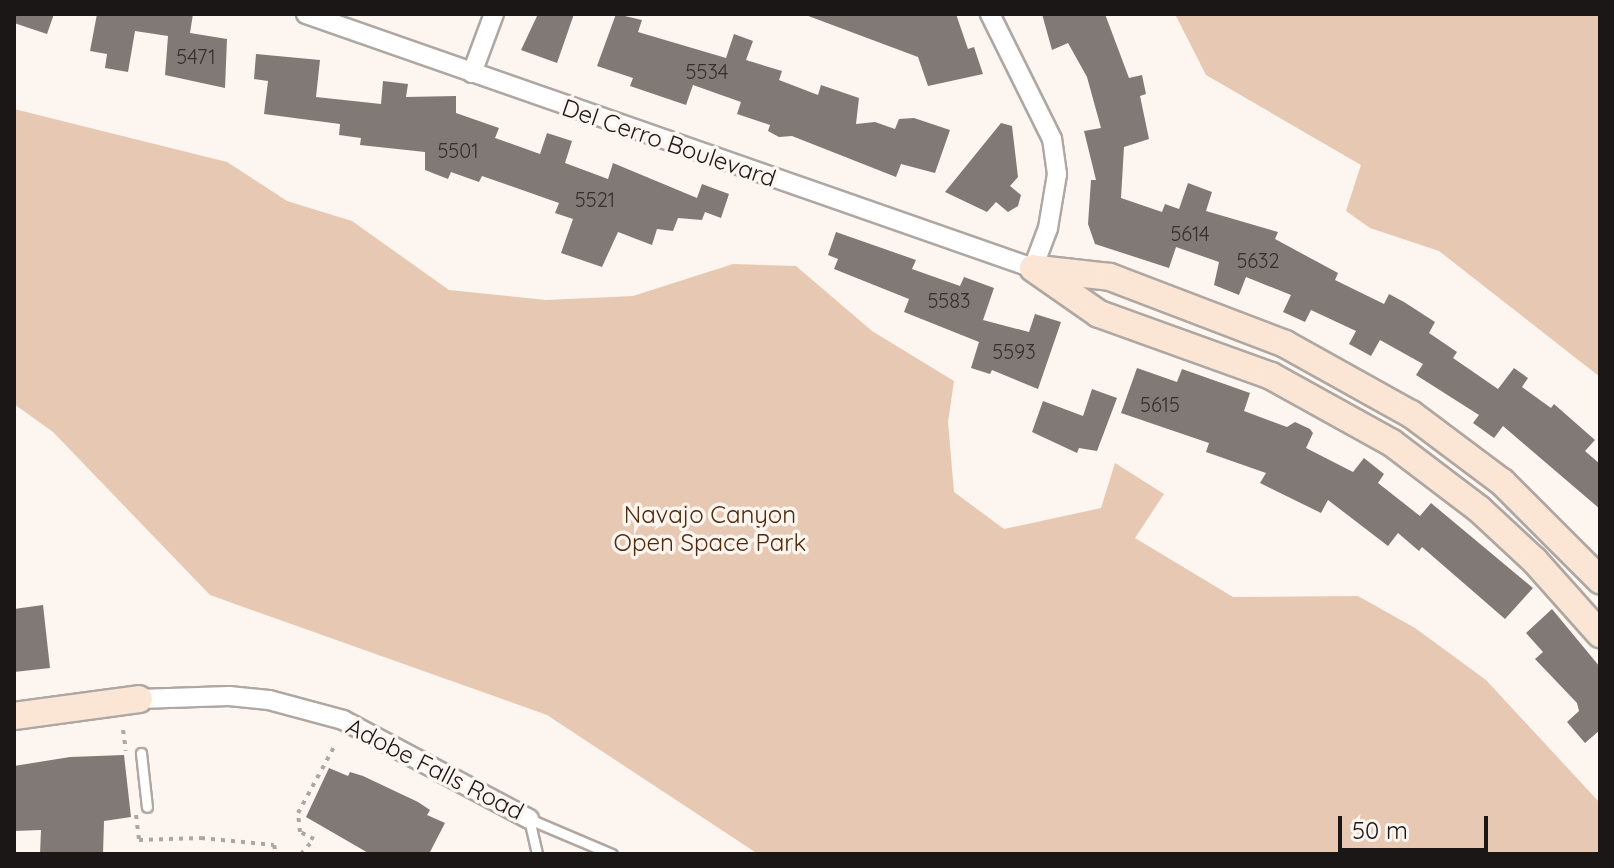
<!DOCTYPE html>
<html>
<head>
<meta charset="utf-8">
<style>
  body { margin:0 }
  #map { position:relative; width:1614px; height:868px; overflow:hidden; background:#fdf5f0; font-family:Quicksand,sans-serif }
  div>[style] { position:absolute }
  .green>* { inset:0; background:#e7c8b3 }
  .building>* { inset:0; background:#807975 }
  .path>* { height:4px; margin-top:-2px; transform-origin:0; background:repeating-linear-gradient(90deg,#ada7a3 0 4px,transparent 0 10px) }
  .roads { filter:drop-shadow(2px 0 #aea7a2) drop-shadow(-2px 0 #aea7a2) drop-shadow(0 2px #aea7a2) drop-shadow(0 -2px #aea7a2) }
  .lane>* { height:9px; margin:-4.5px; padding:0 4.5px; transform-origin:4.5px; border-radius:4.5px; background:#fff }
  .street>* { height:18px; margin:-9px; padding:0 9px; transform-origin:9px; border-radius:9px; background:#fff }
  .secondary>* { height:26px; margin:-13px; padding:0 13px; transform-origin:13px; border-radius:13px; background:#fbe6d6 }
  span { translate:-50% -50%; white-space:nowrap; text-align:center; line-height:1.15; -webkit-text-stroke:7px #fdf5f0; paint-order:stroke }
  .number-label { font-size:20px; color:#34302e }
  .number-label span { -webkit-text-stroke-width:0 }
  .street-label { font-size:24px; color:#1a1716 }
  .park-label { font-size:24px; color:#512a09 }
  .frame { position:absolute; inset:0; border:16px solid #1a1716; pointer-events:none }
  .scale { position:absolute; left:1338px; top:816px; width:150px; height:36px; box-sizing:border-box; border:4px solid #1a1716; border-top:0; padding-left:10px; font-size:24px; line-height:28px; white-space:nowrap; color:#1a1716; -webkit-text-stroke:6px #fdf5f0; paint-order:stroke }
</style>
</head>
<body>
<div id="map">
  <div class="green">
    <div style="clip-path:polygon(1175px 14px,1600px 14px,1600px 377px,1439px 251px,1370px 228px,1346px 211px,1361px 165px,1206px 75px)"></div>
    <div style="clip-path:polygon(14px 109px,227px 162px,287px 201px,352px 221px,449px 290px,546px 300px,633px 296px,733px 264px,796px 266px,872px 331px,954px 381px,948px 422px,954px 492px,1004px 529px,1101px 508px,1115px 463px,1164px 494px,1135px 538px,1233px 597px,1358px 596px,1415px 628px,1486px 680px,1600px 803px,1600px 854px,758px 854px,547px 715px,210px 595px,53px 432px,14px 404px)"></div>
  </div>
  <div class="building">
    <div style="clip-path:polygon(14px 14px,54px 14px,47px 34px,14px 23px)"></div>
    <div style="clip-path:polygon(97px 14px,193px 14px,190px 33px,227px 39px,225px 88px,165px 75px,168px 36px,135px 31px,128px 72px,105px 68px,107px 54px,90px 51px)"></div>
    <div style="clip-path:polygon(538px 14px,574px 14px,557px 63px,521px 50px)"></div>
    <div style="clip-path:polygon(616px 14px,642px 20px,638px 32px,726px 58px,734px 34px,753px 41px,746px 60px,782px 71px,779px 80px,818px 95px,821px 85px,859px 98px,856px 124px,875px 122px,895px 129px,899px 119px,914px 118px,950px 130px,935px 173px,901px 164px,896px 177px,792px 136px,779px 137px,768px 131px,770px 125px,737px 114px,741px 102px,693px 85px,686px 105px,630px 86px,633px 78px,597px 66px)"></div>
    <div style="clip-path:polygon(803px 14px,956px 14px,968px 49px,974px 47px,983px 74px,928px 86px,918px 57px)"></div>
    <div style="clip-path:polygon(1042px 14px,1105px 14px,1129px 78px,1142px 75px,1146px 94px,1140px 96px,1149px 139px,1124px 147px,1121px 198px,1162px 212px,1165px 204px,1179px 209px,1188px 183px,1212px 192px,1206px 211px,1278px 232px,1275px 239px,1338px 273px,1335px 280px,1384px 304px,1389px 294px,1404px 302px,1435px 322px,1429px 333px,1457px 352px,1453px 358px,1498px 389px,1514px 368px,1528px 378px,1522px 387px,1551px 408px,1554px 404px,1595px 440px,1585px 451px,1600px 464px,1600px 509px,1503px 426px,1494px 438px,1473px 423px,1479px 415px,1416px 375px,1423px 364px,1380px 340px,1371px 356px,1349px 344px,1356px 331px,1311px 310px,1305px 322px,1283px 312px,1291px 295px,1246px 277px,1239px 295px,1214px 285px,1219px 262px,1176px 247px,1169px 268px,1095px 244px,1088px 224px,1091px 180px,1096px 180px,1084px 131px,1101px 128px,1087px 77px,1068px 43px,1052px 50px)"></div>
    <div style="clip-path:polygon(256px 54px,320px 60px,316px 97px,381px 104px,383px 81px,408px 84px,406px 97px,456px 96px,456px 113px,499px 128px,495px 138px,540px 154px,547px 133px,572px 141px,565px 163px,608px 179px,613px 163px,697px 198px,702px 184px,729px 194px,721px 218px,705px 212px,702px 220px,678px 218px,673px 231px,657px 229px,652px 245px,618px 232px,602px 267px,561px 253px,573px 219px,555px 213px,559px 203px,482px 176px,479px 182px,451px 172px,448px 179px,425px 170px,425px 152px,360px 145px,361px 138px,339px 135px,340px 124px,264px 114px,268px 81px,254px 79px)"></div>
    <div style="clip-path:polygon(1001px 123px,1012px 126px,1018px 177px,1010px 186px,1021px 195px,1018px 206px,1008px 212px,996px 202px,987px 212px,945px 192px)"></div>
    <div style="clip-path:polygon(836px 232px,916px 260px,912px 269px,960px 286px,964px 277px,994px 288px,983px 320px,1029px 332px,1035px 314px,1061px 322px,1038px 389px,992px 370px,990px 374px,971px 368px,979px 342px,904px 312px,909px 299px,834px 269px,838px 259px,828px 255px)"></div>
    <div style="clip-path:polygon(1137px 368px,1177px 382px,1182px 369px,1250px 393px,1244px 411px,1287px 427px,1295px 422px,1310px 429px,1313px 433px,1306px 448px,1353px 472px,1364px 458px,1384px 474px,1378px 483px,1420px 516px,1431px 503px,1533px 588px,1505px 619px,1422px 547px,1419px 551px,1398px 533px,1388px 546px,1328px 500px,1321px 513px,1260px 483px,1266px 473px,1206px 452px,1209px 443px,1121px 413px)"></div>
    <div style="clip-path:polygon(1092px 389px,1117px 398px,1097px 451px,1079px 448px,1077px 453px,1032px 432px,1043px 401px,1083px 416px)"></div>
    <div style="clip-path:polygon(43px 605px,50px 668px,14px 672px,14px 609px)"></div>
    <div style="clip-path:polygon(1552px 609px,1600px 667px,1600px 730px,1585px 743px,1567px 722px,1579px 711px,1577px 703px,1535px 659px,1543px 652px,1526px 633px)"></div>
    <div style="clip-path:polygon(124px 755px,131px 817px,104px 821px,103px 854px,40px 854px,41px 830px,14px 831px,14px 766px,70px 757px)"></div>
    <div style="clip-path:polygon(329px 768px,348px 776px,350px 772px,363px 776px,418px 802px,430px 810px,427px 815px,445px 823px,429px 854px,370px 854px,306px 817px)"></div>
  </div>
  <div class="path">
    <div style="left:123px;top:730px;width:21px;rotate:82deg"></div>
    <div style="left:136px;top:815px;width:25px;rotate:83deg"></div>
    <div style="left:139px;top:840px;width:62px;rotate:-1.8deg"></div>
    <div style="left:201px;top:838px;width:73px;rotate:5.5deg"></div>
    <div style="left:274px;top:845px;width:9px;rotate:77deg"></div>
    <div style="left:301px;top:854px;width:20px;rotate:-49deg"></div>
    <div style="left:314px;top:839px;width:16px;rotate:-153deg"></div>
    <div style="left:300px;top:832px;width:19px;rotate:-96deg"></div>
    <div style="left:298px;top:813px;width:75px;rotate:-61.4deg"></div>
  </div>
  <div class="roads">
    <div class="lane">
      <div style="left:141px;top:753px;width:54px;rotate:83.7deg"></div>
      <div style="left:529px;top:819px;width:90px;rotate:22.9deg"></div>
      <div style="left:529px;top:819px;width:36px;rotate:77deg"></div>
    </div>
    <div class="street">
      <div style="left:306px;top:14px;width:770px;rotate:19.26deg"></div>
      <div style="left:1033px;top:268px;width:43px;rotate:-69.4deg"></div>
      <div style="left:1048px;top:228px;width:55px;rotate:-80.5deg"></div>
      <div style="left:1057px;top:174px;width:35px;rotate:-98deg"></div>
      <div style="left:1052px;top:139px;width:140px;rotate:-116.4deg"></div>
      <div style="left:472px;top:73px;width:63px;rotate:-69.6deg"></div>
      <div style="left:139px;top:699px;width:90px;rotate:-1.9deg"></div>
      <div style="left:229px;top:696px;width:40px;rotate:5.7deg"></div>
      <div style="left:269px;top:700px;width:77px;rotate:15.1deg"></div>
      <div style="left:343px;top:720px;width:211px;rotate:28deg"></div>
    </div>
    <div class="secondary">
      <div style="left:1033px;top:268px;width:80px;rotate:34.9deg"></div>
      <div style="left:1099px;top:314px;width:183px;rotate:19.8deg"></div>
      <div style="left:1271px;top:376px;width:138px;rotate:29deg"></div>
      <div style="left:1392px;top:443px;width:109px;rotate:37.2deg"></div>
      <div style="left:1479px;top:509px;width:76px;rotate:42.9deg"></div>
      <div style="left:1535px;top:561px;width:98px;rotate:48.3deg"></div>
      <div style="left:1038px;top:269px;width:72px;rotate:6.3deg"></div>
      <div style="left:1110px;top:277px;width:187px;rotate:20.9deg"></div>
      <div style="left:1285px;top:344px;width:144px;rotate:29.1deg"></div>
      <div style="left:1411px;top:414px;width:114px;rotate:36.8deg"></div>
      <div style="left:1502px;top:482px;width:139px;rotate:45deg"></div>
      <div style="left:14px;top:716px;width:126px;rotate:-7.7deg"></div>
    </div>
  </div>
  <div class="number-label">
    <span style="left:196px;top:56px">5471</span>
    <span style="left:707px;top:71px">5534</span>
    <span style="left:458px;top:150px">5501</span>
    <span style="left:595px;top:199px">5521</span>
    <span style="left:1190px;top:233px">5614</span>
    <span style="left:1258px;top:260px">5632</span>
    <span style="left:949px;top:300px">5583</span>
    <span style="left:1014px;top:351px">5593</span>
    <span style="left:1160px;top:404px">5615</span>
  </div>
  <div class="street-label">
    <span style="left:669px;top:143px;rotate:19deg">Del Cerro Boulevard</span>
    <span style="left:435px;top:769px;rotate:27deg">Adobe Falls Road</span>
  </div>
  <div class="park-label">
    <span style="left:710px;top:529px">Navajo Canyon<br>Open Space Park</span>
  </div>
  <div class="frame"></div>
  <div class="scale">50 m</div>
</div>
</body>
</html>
